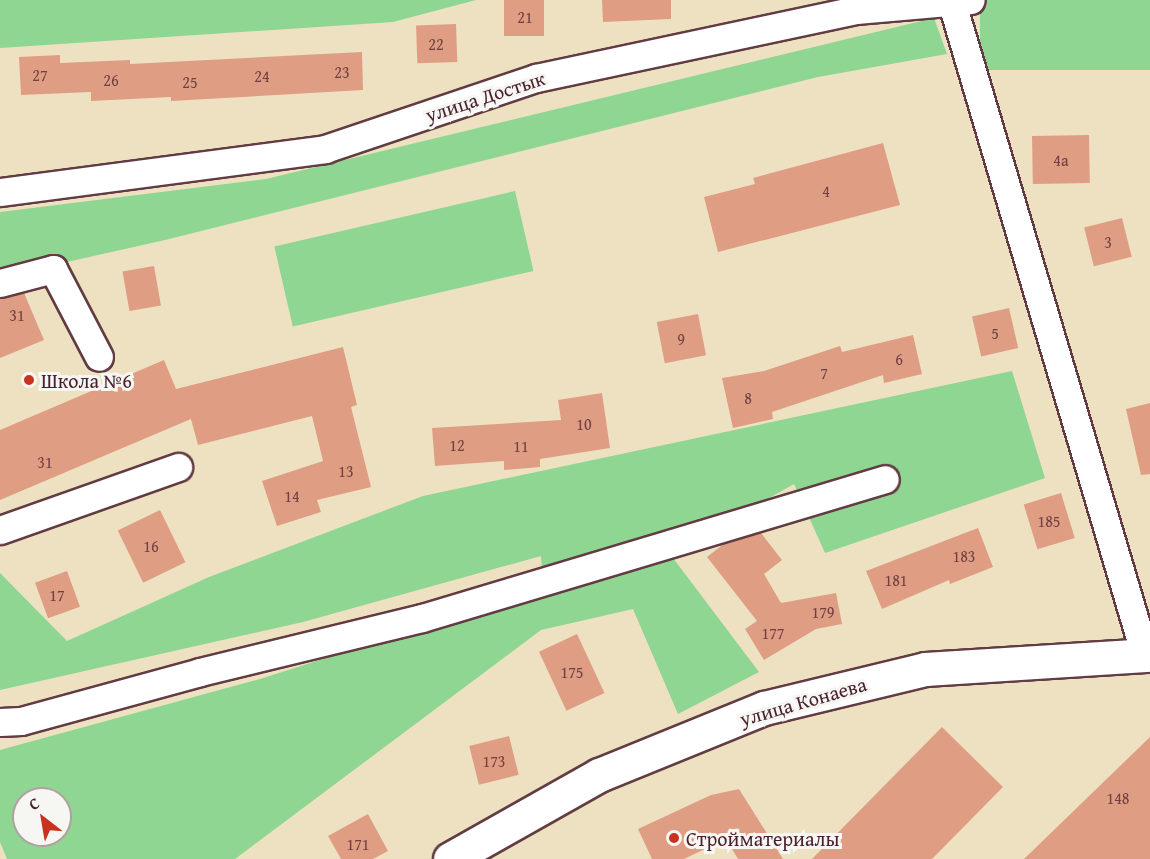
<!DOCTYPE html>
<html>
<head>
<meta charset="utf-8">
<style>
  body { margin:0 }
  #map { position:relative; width:1150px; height:859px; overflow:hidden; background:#ede1c1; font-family:"Gentium Book Plus",serif }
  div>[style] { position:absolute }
  .green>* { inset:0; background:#8ed691; transform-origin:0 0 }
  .building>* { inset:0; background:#df9e83; transform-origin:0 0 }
  .roads { filter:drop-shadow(2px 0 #623c42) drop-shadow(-2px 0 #623c42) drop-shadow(0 2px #623c42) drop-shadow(0 -2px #623c42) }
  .minor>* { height:27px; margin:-13.5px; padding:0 13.5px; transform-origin:13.5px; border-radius:13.5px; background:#fff }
  .major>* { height:33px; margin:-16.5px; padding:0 16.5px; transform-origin:16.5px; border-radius:16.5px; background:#fff }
  .dots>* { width:16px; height:16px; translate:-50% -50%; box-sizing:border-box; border:3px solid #f6f6f2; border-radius:50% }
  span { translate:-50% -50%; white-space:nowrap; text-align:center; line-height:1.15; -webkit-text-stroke:6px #f6f6f2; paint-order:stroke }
  .number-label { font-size:16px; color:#6f3f41 }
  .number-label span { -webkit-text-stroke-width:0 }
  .street-label { font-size:20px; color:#4a1f2b }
  .poi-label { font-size:20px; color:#4a1f2b }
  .left { translate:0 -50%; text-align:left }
  .north { position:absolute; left:12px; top:787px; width:60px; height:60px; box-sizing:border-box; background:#f6f6f2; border:2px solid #b1a0a2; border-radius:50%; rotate:329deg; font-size:16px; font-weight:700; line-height:24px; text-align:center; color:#4a1f2b }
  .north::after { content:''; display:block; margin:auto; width:21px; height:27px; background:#c8321e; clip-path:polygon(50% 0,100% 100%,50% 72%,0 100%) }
</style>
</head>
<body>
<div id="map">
  <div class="green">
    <div style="clip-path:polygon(0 0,476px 0,393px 22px,0 48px)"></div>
    <div style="left:1150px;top:0;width:70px;height:170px;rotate:90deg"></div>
    <div style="clip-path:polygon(934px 18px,947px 54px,818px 77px,165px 240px,0 277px,0 212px,266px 179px)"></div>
    <div style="left:515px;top:191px;width:82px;height:247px;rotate:77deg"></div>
    <div style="clip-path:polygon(evenodd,1012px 371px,1045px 478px,825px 553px,794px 484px,670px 554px,759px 672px,678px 714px,633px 609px,541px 630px,235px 859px,7px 859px,0 842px,0 750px,260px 679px,543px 589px,541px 556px,303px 622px,0 690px,0 573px,67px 641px,209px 577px,423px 496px,1012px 371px,24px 799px,60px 799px,60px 835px,24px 835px,24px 799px)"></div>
  </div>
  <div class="building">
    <div style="left:504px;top:0;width:40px;height:36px"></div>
    <div style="clip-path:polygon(602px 0,671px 0,671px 19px,603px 22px)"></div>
    <div style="left:456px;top:24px;width:38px;height:40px;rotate:88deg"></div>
    <div style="clip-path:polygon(362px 52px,363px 90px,171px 101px,171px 97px,91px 101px,91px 92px,21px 95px,19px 57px,60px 55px,60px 63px,130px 60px,130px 64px)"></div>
    <div style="left:1089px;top:135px;width:48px;height:57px;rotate:89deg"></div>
    <div style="clip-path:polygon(883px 143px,900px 205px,718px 252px,704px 197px,755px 184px,753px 178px)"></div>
    <div style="left:1122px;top:218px;width:40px;height:39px;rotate:76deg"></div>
    <div style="left:154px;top:266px;width:40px;height:32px;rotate:80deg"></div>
    <div style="clip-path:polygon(24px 293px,44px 340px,0 358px,0 298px)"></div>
    <div style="left:1009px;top:308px;width:41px;height:38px;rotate:77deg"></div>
    <div style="left:698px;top:314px;width:42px;height:42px;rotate:79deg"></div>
    <div style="clip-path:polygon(913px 335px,922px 374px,884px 383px,883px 375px,772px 412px,773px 419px,733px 428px,722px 378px,764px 371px,840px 346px,842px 352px)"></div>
    <div style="clip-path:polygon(343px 347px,357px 405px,351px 407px,371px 487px,317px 500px,321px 512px,277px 526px,262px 481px,323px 461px,312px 416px,198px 445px,191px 419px,0 500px,0 430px,164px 360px,176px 389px)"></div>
    <div style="clip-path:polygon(602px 393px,610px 448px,540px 459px,540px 467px,504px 470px,504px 461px,435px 466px,432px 428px,561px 420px,558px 400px)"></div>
    <div style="clip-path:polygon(1150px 403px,1150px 474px,1141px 475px,1126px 409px)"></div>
    <div style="left:1061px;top:493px;width:47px;height:39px;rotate:73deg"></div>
    <div style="left:160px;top:510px;width:58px;height:47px;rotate:64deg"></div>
    <div style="clip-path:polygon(978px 528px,993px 567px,950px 584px,949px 580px,882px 609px,866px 571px)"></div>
    <div style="clip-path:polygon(761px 533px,782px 560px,764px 574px,781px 603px,836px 593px,842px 624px,816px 629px,764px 660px,745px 629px,757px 621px,707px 557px,725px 543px)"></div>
    <div style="left:67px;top:571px;width:38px;height:34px;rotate:70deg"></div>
    <div style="left:577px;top:634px;width:65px;height:42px;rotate:65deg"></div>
    <div style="clip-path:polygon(942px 727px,1003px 787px,932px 859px,812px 859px)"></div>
    <div style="left:509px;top:736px;width:40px;height:41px;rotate:76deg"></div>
    <div style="clip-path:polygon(1150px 737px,1150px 859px,1024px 859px)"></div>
    <div style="clip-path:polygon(739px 789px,783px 859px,738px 859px,726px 839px,684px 859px,652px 859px,638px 829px,711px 795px)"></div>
    <div style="clip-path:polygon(368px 814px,388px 851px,373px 859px,341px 859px,328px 836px)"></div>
  </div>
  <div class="roads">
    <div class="minor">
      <div style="left:951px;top:0;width:683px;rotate:73.5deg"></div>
      <div style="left:0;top:192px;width:328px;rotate:-7.5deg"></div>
      <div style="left:325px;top:149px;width:223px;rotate:-18.6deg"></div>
      <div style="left:536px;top:78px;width:327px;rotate:-12deg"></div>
      <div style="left:856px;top:10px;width:115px;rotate:-5deg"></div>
      <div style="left:0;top:283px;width:55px;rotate:-14.8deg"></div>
      <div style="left:53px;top:269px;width:99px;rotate:62.4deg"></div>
      <div style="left:0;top:530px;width:189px;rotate:-19.5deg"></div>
      <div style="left:0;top:722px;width:21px;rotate:-3deg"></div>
      <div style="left:21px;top:721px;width:186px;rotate:-15.3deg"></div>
      <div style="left:200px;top:672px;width:228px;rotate:-13.7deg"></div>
      <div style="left:422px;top:618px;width:483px;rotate:-16.7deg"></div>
    </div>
    <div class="major">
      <div style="left:450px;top:859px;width:171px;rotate:-29.4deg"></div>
      <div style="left:599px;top:775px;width:178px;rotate:-22.1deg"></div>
      <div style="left:764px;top:708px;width:166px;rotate:-13.6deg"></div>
      <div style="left:925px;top:669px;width:225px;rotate:-3.6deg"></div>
    </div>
  </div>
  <div class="dots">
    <div style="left:29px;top:380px;background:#c8321e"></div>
    <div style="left:674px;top:838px;background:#c8321e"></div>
  </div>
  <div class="number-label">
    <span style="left:525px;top:17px">21</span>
    <span style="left:436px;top:44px">22</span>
    <span style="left:342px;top:72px">23</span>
    <span style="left:40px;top:75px">27</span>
    <span style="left:262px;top:76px">24</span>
    <span style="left:111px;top:80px">26</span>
    <span style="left:190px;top:82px">25</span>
    <span style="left:1061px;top:160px">4а</span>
    <span style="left:826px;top:191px">4</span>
    <span style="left:1108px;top:242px">3</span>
    <span style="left:17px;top:315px">31</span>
    <span style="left:995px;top:333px">5</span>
    <span style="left:681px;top:339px">9</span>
    <span style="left:899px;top:359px">6</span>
    <span style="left:824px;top:373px">7</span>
    <span style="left:748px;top:398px">8</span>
    <span style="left:584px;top:424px">10</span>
    <span style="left:457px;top:445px">12</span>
    <span style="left:521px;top:446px">11</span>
    <span style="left:45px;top:462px">31</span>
    <span style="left:346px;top:471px">13</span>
    <span style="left:292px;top:496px">14</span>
    <span style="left:1049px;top:521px">185</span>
    <span style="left:151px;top:546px">16</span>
    <span style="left:964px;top:556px">183</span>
    <span style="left:896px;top:580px">181</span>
    <span style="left:57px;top:595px">17</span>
    <span style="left:823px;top:612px">179</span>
    <span style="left:773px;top:633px">177</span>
    <span style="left:572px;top:672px">175</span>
    <span style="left:494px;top:761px">173</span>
    <span style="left:1118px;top:798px">148</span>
    <span style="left:358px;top:844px">171</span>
  </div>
  <div class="street-label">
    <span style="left:485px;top:96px;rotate:-18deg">улица Достык</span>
    <span style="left:803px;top:701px;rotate:-16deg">улица Конаева</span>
  </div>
  <div class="poi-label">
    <span class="left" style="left:41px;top:380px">Школа №6</span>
    <span class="left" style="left:686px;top:838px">Стройматериалы</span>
  </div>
  <div class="north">С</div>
</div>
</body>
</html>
